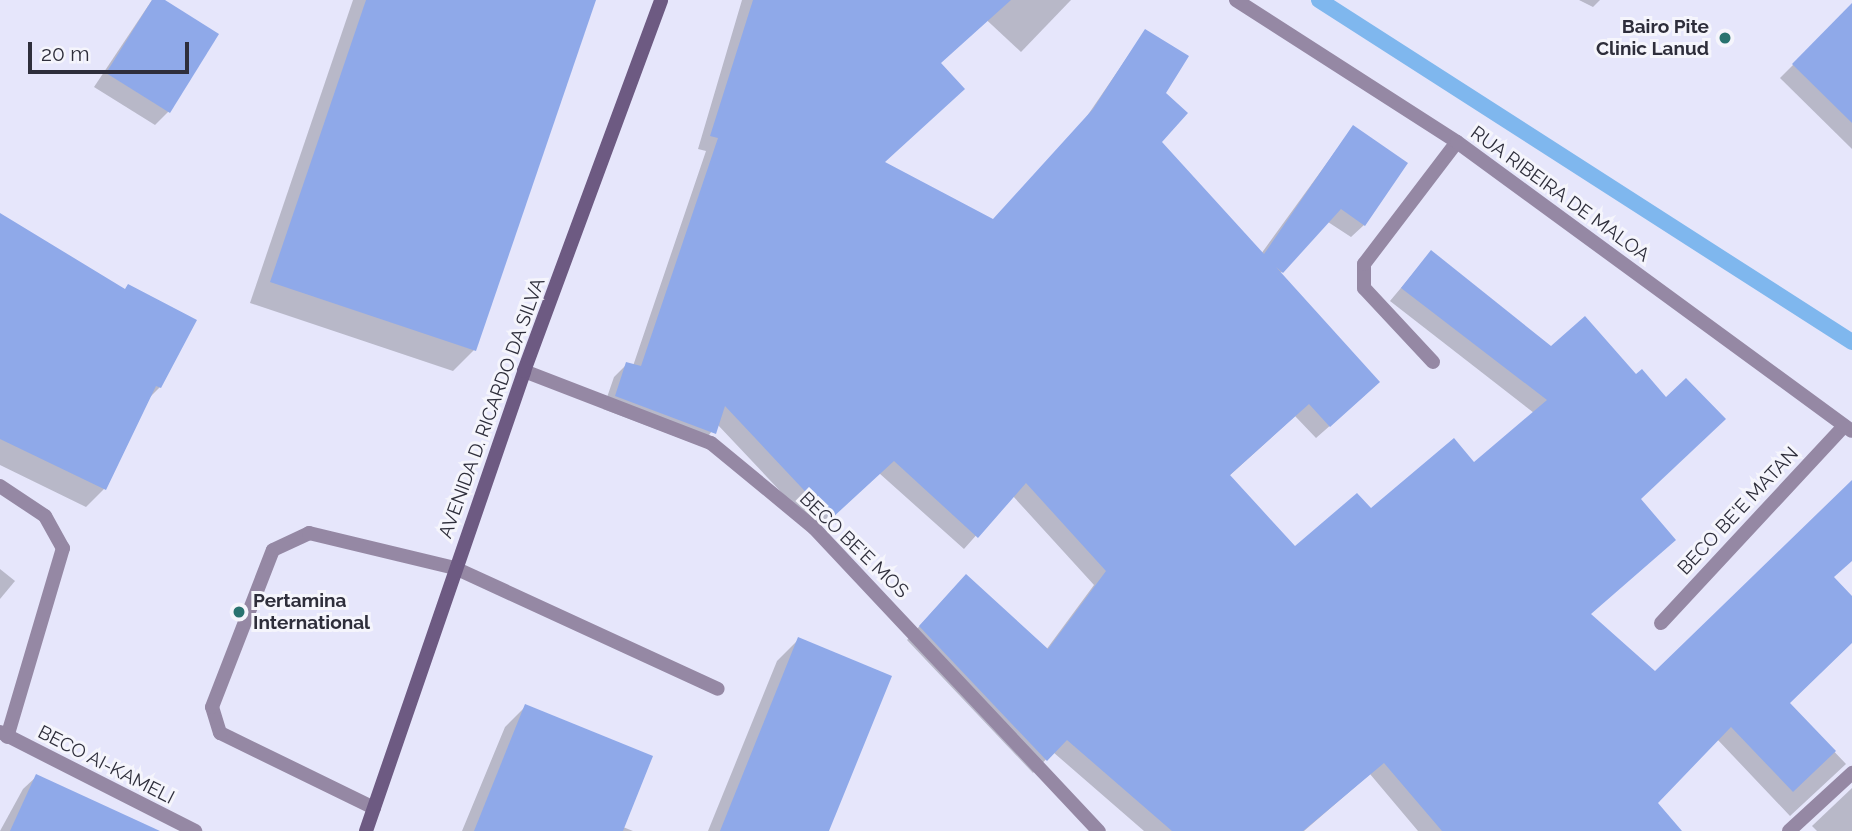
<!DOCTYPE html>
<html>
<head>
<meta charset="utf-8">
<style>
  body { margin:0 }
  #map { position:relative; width:1852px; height:831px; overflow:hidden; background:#e6e6fb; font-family:Raleway,sans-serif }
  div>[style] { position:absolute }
  .shadow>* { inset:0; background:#0003 }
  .stream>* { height:16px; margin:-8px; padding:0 8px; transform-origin:8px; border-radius:8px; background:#7fb7ee }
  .building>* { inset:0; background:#8fa9e9 }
  .service>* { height:14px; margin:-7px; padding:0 7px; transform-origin:7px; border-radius:7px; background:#9588a4 }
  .minor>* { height:14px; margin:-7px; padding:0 7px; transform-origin:7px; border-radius:7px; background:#9588a4 }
  .tertiary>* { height:14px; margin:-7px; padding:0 7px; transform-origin:7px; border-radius:7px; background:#9588a4 }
  .secondary>* { height:14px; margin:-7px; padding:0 7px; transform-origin:7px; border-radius:7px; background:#6d5a82 }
  .dots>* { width:19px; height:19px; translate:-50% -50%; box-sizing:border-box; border:4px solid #f5f5fc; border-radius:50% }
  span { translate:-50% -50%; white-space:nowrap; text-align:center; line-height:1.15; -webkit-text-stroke:6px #f5f5fc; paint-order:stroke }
  .poi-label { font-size:19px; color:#2e2e3b; font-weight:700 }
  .right { translate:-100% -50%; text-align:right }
  .left { translate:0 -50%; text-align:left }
  .street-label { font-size:19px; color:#2e2e3b }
  .scale { position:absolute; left:28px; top:42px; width:161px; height:32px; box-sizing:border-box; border:4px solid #2e2e3b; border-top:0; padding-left:9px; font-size:21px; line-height:24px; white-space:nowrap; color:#2e2e3b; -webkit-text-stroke:5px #f5f5fc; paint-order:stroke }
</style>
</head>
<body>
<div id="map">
  <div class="shadow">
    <div style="clip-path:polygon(152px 0,162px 0,168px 112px,155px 125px,94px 87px)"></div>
    <div style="clip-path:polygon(353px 0,594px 0,474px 350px,453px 371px,250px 303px)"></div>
    <div style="clip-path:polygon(742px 0,940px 0,939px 63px,883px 163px,993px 220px,1081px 125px,1145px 31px,1164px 93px,1159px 142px,1261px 254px,1353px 127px,1364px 225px,1351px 237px,1328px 222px,1280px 274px,1365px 395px,1316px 438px,1295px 416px,1229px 476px,1295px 548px,1473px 465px,1534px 413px,1390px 301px,1431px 252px,1639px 500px,1590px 615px,1655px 674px,1852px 520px,1852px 560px,1832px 578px,1852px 599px,1852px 641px,1788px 703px,1846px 764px,1790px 816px,1717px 739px,1655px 803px,1658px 831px,1418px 831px,1370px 774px,1304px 831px,1144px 831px,1053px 752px,1033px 773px,907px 640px,953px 589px,1046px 650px,1094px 585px,1012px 495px,964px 549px,879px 473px,817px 530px,717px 424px,701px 446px,603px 409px,614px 377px,627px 364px,633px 366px,706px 151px,698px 149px)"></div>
    <div style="clip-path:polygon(990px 0,1071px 0,1021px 52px,978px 12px)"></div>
    <div style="clip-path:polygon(1579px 0,1600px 0,1593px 7px)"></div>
    <div style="clip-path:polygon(1852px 6px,1852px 149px,1780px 78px)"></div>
    <div style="clip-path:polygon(0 218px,160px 387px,147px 400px,104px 489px,86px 507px,0 465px)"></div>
    <div style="clip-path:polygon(0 569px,15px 581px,0 599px)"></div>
    <div style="clip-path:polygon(798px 640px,827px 831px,708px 831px,777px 661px)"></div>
    <div style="clip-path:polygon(526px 706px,623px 827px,633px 831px,462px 831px,505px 727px)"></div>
    <div style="clip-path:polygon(37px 776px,142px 831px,0 831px,23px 789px)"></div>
    <div style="clip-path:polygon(1852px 788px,1852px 831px,1817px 831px,1812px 826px)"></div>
  </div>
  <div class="stream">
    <div style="left:1319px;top:0;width:633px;rotate:32.69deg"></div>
  </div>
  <div class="building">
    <div style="clip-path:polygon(152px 0,165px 0,219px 34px,170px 113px,106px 73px)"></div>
    <div style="clip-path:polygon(366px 0,596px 0,476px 351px,270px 282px)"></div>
    <div style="clip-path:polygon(753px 0,1011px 0,941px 63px,965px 89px,885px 162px,993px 219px,1093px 109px,1145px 29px,1189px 56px,1166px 93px,1188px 113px,1162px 142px,1264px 254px,1353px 125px,1408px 163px,1365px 226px,1341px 209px,1283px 273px,1276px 267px,1380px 382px,1330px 427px,1309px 404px,1230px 475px,1295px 546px,1357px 493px,1371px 508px,1454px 438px,1474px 462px,1547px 400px,1401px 288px,1431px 250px,1551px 346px,1585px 316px,1636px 374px,1642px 369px,1666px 397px,1686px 378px,1726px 419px,1641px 499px,1676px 540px,1591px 614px,1655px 671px,1852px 480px,1852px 561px,1834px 577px,1852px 596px,1852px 643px,1790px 703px,1836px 751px,1793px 792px,1731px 727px,1658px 803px,1682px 831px,1442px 831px,1384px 763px,1303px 831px,1172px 831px,1067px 740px,1047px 761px,919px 626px,966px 574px,1048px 649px,1106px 571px,1026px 483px,978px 538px,894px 461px,831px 519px,725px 406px,716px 434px,615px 396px,626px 362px,641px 366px,718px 138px,710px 136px)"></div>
    <div style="clip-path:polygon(1852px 3px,1852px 123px,1792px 64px)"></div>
    <div style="clip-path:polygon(0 213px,125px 289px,128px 284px,197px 320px,161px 388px,156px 386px,106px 490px,0 439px)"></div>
    <div style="clip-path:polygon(798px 637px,892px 676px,829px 831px,720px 831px)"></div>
    <div style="clip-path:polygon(525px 704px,653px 756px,623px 831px,474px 831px)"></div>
    <div style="clip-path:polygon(36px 774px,160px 831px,10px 831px)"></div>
  </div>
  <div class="service">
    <div style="left:1433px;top:362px;width:101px;rotate:-133deg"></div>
    <div style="left:1364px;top:288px;width:24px;rotate:-90deg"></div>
    <div style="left:1364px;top:264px;width:153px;rotate:-52.7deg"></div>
    <div style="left:0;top:486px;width:54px;rotate:33.7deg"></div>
    <div style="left:45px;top:516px;width:37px;rotate:61deg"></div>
    <div style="left:63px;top:548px;width:197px;rotate:106.5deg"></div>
    <div style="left:1661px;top:623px;width:269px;rotate:-47.1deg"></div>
    <div style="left:0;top:732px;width:219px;rotate:26.9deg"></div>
    <div style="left:374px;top:808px;width:171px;rotate:-154deg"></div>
    <div style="left:220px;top:733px;width:27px;rotate:-107deg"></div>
    <div style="left:212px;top:707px;width:168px;rotate:-68.8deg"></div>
    <div style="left:273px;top:550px;width:40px;rotate:-25deg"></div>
    <div style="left:309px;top:533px;width:150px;rotate:13.5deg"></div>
    <div style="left:455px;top:568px;width:289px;rotate:24.7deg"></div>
    <div style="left:1789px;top:831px;width:86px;rotate:-42.6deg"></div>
  </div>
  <div class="minor">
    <div style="left:524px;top:371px;width:200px;rotate:21.1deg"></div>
    <div style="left:711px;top:443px;width:134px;rotate:39.5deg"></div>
    <div style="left:814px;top:528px;width:416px;rotate:46.8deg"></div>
  </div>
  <div class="tertiary">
    <div style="left:1236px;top:0;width:263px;rotate:32.7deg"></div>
    <div style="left:1457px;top:142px;width:489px;rotate:36.2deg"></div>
  </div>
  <div class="secondary">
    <div style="left:366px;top:831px;width:486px;rotate:-71deg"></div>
    <div style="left:524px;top:371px;width:395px;rotate:-69.7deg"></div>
  </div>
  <div class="dots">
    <div style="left:1725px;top:38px;background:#29736f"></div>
    <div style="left:239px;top:612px;background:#29736f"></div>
  </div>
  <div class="poi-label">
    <span class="right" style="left:1709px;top:38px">Bairo Pite<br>Clinic Lanud</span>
    <span class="left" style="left:253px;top:612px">Pertamina<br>International</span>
  </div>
  <div class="street-label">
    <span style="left:1560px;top:194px;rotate:36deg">RUA RIBEIRA DE MALOA</span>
    <span style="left:492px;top:408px;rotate:-70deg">AVENIDA D. RICARDO DA SILVA</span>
    <span style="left:1738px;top:511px;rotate:-47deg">BECO BE'E MATAN</span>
    <span style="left:854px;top:545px;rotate:44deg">BECO BE'E MOS</span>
    <span style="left:106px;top:765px;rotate:27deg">BECO AI-KAMELI</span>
  </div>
  <div class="scale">20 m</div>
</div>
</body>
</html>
